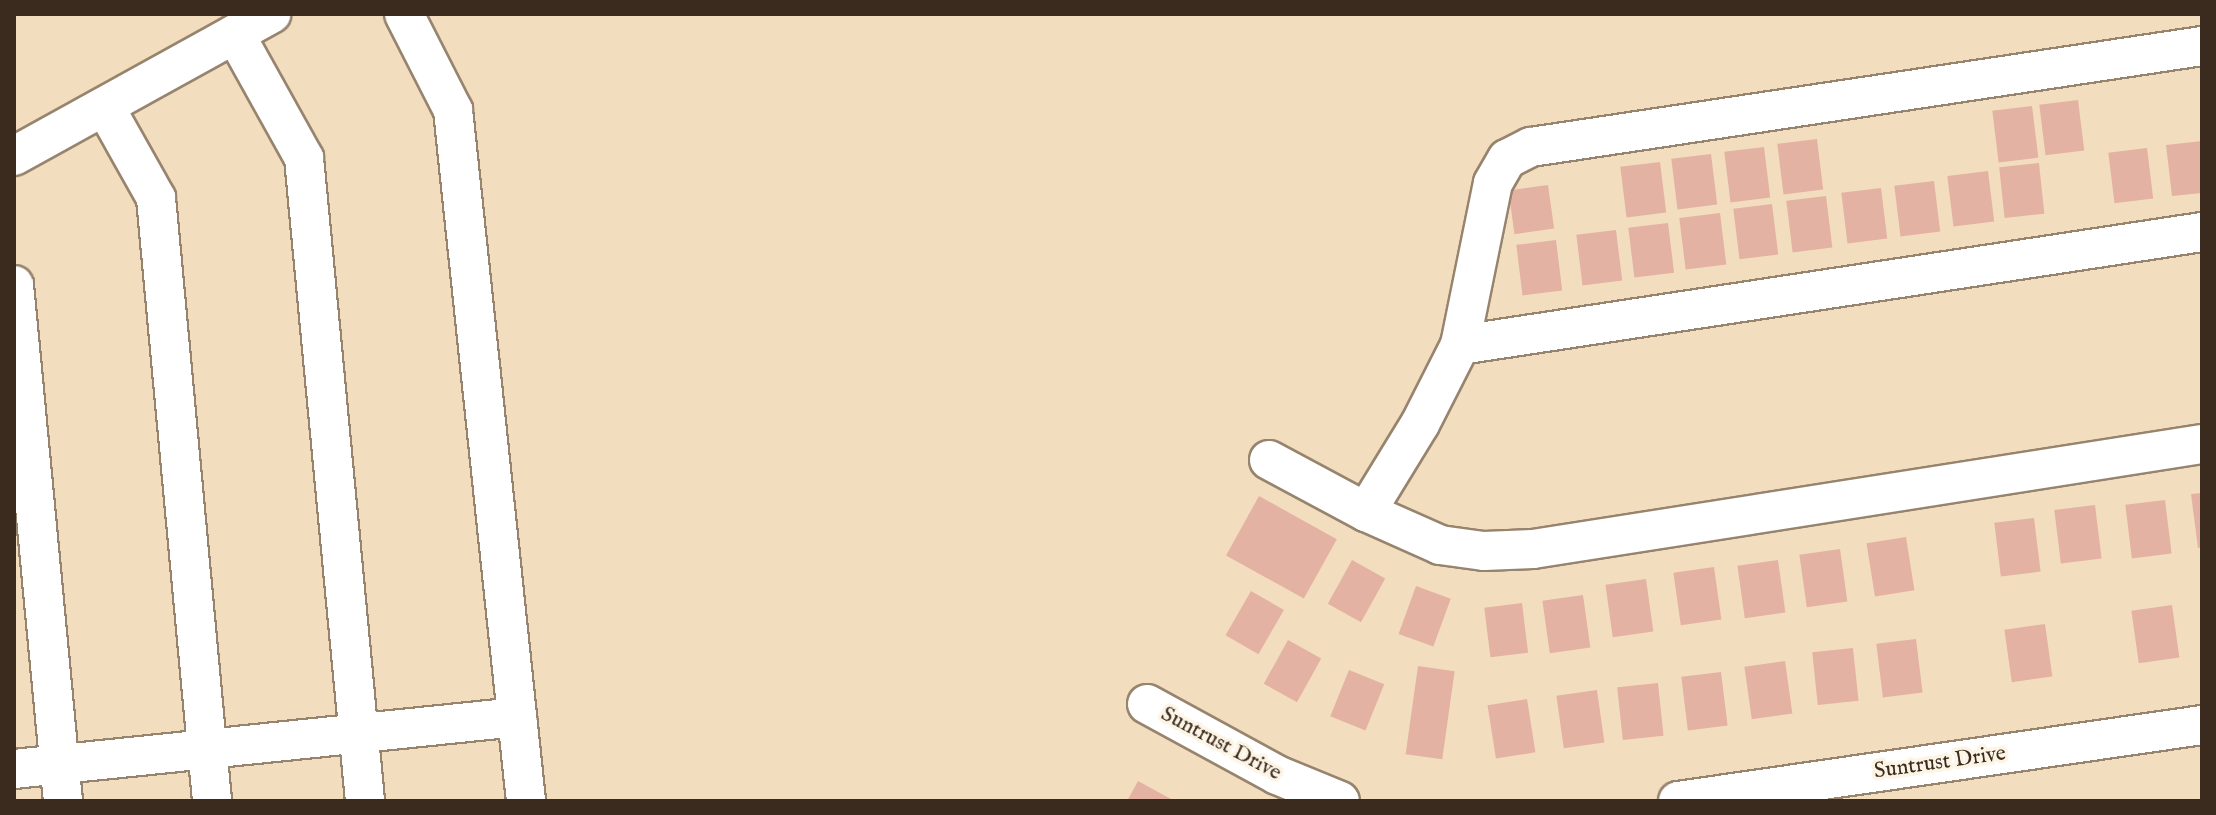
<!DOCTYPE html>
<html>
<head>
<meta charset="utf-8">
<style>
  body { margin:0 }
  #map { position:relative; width:2216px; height:815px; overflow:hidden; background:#f3ddbf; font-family:"IM FELL English",serif }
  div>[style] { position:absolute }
  .building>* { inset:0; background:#e4b2a3; transform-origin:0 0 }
  .roads { filter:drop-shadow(2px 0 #97846e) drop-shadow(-2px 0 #97846e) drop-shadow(0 2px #97846e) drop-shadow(0 -2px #97846e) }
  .street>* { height:38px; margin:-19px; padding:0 19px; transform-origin:19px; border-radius:19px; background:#fff }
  span { translate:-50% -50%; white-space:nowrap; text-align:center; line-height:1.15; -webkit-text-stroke:7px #fcf5e5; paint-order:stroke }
  .street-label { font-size:22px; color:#3b2a1e }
  .frame { position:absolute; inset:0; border:16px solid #3b2a1e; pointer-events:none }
</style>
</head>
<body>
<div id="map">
  <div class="building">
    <div style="left:2078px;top:100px;width:51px;height:39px;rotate:83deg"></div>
    <div style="left:2032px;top:106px;width:52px;height:40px;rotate:83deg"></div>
    <div style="left:1817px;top:139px;width:51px;height:40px;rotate:83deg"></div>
    <div style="clip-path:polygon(2202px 141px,2202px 193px,2172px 196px,2166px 145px)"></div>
    <div style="left:1764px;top:147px;width:51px;height:40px;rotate:83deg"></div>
    <div style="left:2147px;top:148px;width:51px;height:39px;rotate:83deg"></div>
    <div style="left:1711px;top:154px;width:51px;height:40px;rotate:83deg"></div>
    <div style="left:1660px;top:162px;width:51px;height:40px;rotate:83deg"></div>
    <div style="left:2039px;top:163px;width:51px;height:40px;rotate:84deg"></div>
    <div style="left:1988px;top:171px;width:51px;height:41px;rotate:83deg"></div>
    <div style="left:1934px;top:181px;width:51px;height:40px;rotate:83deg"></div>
    <div style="left:1548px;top:185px;width:44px;height:40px;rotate:82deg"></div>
    <div style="left:1881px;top:188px;width:51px;height:40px;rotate:83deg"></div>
    <div style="left:1826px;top:196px;width:52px;height:40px;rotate:83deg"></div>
    <div style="left:1772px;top:204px;width:51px;height:39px;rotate:83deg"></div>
    <div style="left:1720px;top:213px;width:52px;height:41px;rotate:83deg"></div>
    <div style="left:1668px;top:223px;width:50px;height:40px;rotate:83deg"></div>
    <div style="left:1616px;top:230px;width:51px;height:40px;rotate:83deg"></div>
    <div style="left:1556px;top:240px;width:51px;height:40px;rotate:83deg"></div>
    <div style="clip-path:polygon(2202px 493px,2202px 547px,2198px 548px,2191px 494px)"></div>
    <div style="left:1259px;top:496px;width:89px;height:68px;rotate:29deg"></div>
    <div style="left:2165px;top:500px;width:54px;height:40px;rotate:83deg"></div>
    <div style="left:2095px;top:505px;width:54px;height:41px;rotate:83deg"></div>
    <div style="left:2034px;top:518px;width:54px;height:40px;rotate:83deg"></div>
    <div style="left:1906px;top:537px;width:54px;height:40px;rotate:81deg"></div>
    <div style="left:1840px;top:549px;width:53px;height:41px;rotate:82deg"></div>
    <div style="left:1352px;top:560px;width:38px;height:50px;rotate:29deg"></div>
    <div style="left:1778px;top:560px;width:53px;height:41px;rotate:82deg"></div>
    <div style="left:1714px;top:567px;width:53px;height:41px;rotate:82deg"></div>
    <div style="left:1646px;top:579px;width:53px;height:41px;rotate:82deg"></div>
    <div style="left:1416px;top:586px;width:37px;height:51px;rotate:20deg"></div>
    <div style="left:1251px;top:591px;width:38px;height:51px;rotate:30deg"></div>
    <div style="left:1583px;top:595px;width:53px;height:41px;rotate:82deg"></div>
    <div style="left:1522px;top:603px;width:50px;height:38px;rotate:83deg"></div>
    <div style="left:2172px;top:605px;width:53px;height:41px;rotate:82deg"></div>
    <div style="left:2045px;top:624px;width:53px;height:41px;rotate:82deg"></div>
    <div style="left:1916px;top:639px;width:54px;height:40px;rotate:83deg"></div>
    <div style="left:1288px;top:640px;width:38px;height:50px;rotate:29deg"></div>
    <div style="left:1853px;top:648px;width:53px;height:41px;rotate:84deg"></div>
    <div style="left:1785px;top:661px;width:53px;height:41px;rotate:82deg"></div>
    <div style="left:1418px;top:666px;width:37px;height:89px;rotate:8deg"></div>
    <div style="left:1349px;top:670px;width:38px;height:50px;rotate:22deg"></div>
    <div style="left:1721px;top:672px;width:54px;height:40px;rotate:83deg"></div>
    <div style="left:1658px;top:683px;width:53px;height:41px;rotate:84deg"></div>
    <div style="left:1597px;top:690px;width:53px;height:41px;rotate:82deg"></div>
    <div style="left:1527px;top:699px;width:54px;height:40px;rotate:81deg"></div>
    <div style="clip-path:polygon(1138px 781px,1171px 799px,1169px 801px,1127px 801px)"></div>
  </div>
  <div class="roads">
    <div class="street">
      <div style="left:404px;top:14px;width:108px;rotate:63deg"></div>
      <div style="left:453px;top:110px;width:695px;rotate:83.97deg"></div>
      <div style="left:235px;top:34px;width:142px;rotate:60.9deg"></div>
      <div style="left:304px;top:158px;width:646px;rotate:84.58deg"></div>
      <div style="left:105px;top:107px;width:104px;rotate:60.7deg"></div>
      <div style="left:156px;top:198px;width:606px;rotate:84.69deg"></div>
      <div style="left:14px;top:156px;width:294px;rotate:-28.9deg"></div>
      <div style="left:14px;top:285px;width:518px;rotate:84.58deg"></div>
      <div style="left:1460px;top:345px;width:751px;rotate:-8.66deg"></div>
      <div style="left:1269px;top:460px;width:110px;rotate:28.2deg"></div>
      <div style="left:1366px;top:512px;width:81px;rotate:24deg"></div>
      <div style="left:1440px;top:545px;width:44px;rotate:7.8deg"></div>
      <div style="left:1484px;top:551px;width:49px;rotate:-2.3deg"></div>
      <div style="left:1533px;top:549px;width:677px;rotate:-8.92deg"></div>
      <div style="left:1366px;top:512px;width:103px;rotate:-58.5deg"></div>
      <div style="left:1420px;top:424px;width:89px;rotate:-63.1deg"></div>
      <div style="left:1460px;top:345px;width:165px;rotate:-78.5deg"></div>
      <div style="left:1493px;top:183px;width:28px;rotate:-60deg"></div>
      <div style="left:1507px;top:159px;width:27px;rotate:-27deg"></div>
      <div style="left:1531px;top:147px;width:679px;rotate:-8.56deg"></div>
      <div style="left:1147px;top:704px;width:148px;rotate:28.6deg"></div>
      <div style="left:1277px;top:775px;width:68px;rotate:22.4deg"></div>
      <div style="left:14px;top:769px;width:506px;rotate:-5.9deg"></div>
      <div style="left:1678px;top:801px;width:529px;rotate:-8.25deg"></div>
    </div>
  </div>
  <div class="street-label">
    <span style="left:1221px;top:744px;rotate:28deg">Suntrust Drive</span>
    <span style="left:1940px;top:763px;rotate:-8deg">Suntrust Drive</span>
  </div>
  <div class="frame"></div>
</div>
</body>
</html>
